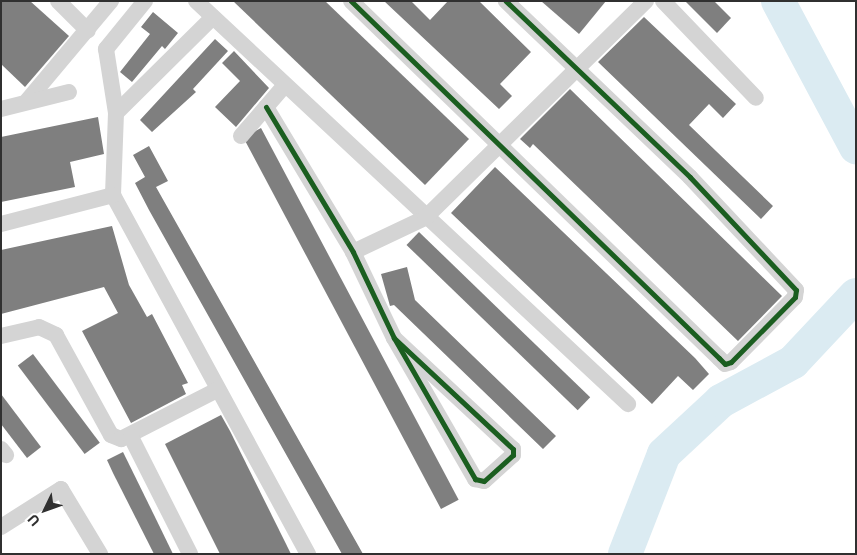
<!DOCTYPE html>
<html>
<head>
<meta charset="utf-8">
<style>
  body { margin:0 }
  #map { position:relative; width:857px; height:555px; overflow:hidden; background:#fff; font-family:"Noto Sans",sans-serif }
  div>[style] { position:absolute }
  .river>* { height:34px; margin:-17px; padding:0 17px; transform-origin:17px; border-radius:17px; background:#dbebf2 }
  .building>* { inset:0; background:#7f7f7f; transform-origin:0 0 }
  .street>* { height:16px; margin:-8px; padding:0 8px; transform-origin:8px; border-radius:8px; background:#d4d4d4 }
  .cycleway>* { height:5px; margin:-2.5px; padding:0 2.5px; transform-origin:2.5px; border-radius:2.5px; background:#1b5e20 }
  span { translate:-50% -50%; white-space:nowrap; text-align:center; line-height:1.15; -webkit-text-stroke:5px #fff; paint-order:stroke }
  .frame { position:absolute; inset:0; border:2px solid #303030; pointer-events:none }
  .north { position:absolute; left:20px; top:485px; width:50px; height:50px; -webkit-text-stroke:4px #fff; paint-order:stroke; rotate:228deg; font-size:14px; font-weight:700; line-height:20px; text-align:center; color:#303030 }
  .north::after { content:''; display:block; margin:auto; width:18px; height:22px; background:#303030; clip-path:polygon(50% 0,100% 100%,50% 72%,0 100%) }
</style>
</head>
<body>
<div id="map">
  <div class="river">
    <div style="left:778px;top:1px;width:166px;rotate:61.9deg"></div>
    <div style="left:625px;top:554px;width:107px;rotate:-68.7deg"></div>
    <div style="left:664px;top:454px;width:78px;rotate:-42.9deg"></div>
    <div style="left:721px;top:401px;width:82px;rotate:-28.4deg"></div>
    <div style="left:793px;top:362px;width:92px;rotate:-46.8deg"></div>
  </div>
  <div class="building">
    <div style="clip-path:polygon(1px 1px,30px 1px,69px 36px,25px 87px,1px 64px)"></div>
    <div style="clip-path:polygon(233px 1px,325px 1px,469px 139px,425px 185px)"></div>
    <div style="clip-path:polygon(384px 1px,411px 1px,430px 20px,448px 1px,479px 1px,531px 52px,500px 84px,512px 96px,499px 109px)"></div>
    <div style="clip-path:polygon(541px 1px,606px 1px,579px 34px)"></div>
    <div style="clip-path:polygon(685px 1px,714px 1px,731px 18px,717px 33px)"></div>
    <div style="clip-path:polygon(153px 12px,178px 33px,165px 49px,162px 46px,132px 82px,120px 72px,150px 34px,141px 27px)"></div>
    <div style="clip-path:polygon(644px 17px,736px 104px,723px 118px,709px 104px,689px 125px,773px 206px,761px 219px,598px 62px)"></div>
    <div style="clip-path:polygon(215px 39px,228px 51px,193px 89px,196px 92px,152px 132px,140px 120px)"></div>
    <div style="clip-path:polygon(234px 51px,269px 88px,236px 127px,215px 107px,240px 81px,222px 63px)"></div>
    <div style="clip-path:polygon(570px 89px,782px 296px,738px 341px,533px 144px,530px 148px,520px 139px)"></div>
    <div style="clip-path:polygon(98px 117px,104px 154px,70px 162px,75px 187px,1px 202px,1px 137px)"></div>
    <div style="left:261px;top:128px;width:421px;height:20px;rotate:62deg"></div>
    <div style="clip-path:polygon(149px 146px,168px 181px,156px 187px,363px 554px,342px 554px,149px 210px,135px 183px,145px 177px,133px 155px)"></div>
    <div style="clip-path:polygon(495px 167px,695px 358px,709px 374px,693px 390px,678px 376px,652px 404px,451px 213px)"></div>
    <div style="clip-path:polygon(112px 226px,129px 285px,147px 317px,152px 314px,188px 383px,182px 385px,186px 394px,131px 423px,82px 331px,118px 313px,104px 287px,1px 314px,1px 250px)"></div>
    <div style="left:419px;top:232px;width:238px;height:18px;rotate:44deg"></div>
    <div style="clip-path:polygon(407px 267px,415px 300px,556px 436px,543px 449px,394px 305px,390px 306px,381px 274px)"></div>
    <div style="left:33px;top:354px;width:111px;height:19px;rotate:53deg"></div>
    <div style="clip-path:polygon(1px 394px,41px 447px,27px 458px,1px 424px)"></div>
    <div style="clip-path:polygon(221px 415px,230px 431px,291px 554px,220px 554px,165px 444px)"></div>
    <div style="clip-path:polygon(123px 452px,154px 515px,173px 554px,154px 554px,113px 473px,107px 460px)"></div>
  </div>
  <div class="street">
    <div style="left:58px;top:1px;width:42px;rotate:45deg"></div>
    <div style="left:145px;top:1px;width:62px;rotate:129.1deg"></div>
    <div style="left:106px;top:49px;width:65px;rotate:81.1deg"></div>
    <div style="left:116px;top:113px;width:82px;rotate:92.1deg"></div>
    <div style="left:113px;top:195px;width:409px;rotate:61.5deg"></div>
    <div style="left:196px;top:1px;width:591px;rotate:43.01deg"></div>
    <div style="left:351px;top:1px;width:513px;rotate:44.13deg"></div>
    <div style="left:719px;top:358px;width:8px;rotate:45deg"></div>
    <div style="left:725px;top:364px;width:6px;rotate:-18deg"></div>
    <div style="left:731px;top:362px;width:91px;rotate:-45.4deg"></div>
    <div style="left:795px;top:297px;width:7px;rotate:-82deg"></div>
    <div style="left:796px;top:290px;width:155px;rotate:-133.2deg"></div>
    <div style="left:690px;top:177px;width:255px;rotate:-136.3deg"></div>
    <div style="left:663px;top:1px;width:134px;rotate:46.2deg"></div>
    <div style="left:27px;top:101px;width:131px;rotate:-50deg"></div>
    <div style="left:266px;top:107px;width:169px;rotate:59deg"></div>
    <div style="left:353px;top:252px;width:95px;rotate:64.5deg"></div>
    <div style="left:394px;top:338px;width:163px;rotate:60.1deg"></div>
    <div style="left:475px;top:479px;width:9px;rotate:13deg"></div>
    <div style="left:484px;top:481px;width:39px;rotate:-42deg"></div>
    <div style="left:513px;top:455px;width:6px;rotate:-90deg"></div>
    <div style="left:513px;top:449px;width:163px;rotate:-137deg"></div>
    <div style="left:1px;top:109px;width:70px;rotate:-14deg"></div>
    <div style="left:116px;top:113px;width:136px;rotate:-44.7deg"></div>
    <div style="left:241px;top:136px;width:67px;rotate:-49.2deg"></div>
    <div style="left:1px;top:224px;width:116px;rotate:-14.5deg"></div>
    <div style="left:353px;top:252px;width:80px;rotate:-25.3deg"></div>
    <div style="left:425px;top:218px;width:310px;rotate:-44.5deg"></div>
    <div style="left:1px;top:336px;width:39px;rotate:-13deg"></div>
    <div style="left:39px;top:327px;width:19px;rotate:25deg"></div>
    <div style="left:56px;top:335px;width:114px;rotate:61.2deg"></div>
    <div style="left:111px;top:435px;width:11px;rotate:22deg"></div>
    <div style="left:121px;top:439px;width:108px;rotate:-27deg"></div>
    <div style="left:131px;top:437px;width:131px;rotate:63.2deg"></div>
    <div style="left:1px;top:449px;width:8px;rotate:50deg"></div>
    <div style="left:1px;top:527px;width:71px;rotate:-32.3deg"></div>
    <div style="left:61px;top:489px;width:76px;rotate:59deg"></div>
  </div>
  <div class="cycleway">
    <div style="left:351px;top:1px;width:513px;rotate:44.13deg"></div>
    <div style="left:719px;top:358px;width:8px;rotate:45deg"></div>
    <div style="left:725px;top:364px;width:6px;rotate:-18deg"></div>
    <div style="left:731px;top:362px;width:91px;rotate:-45.4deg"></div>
    <div style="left:795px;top:297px;width:7px;rotate:-82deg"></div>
    <div style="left:796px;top:290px;width:155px;rotate:-133.2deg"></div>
    <div style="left:690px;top:177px;width:255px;rotate:-136.3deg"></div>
    <div style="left:266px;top:107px;width:169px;rotate:59deg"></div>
    <div style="left:353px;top:252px;width:95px;rotate:64.5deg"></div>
    <div style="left:394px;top:338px;width:163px;rotate:60.1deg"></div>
    <div style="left:475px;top:479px;width:9px;rotate:13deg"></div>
    <div style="left:484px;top:481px;width:39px;rotate:-42deg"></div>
    <div style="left:513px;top:455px;width:6px;rotate:-90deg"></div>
    <div style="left:513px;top:449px;width:163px;rotate:-137deg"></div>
  </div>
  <div class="frame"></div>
  <div class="north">U</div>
</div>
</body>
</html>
